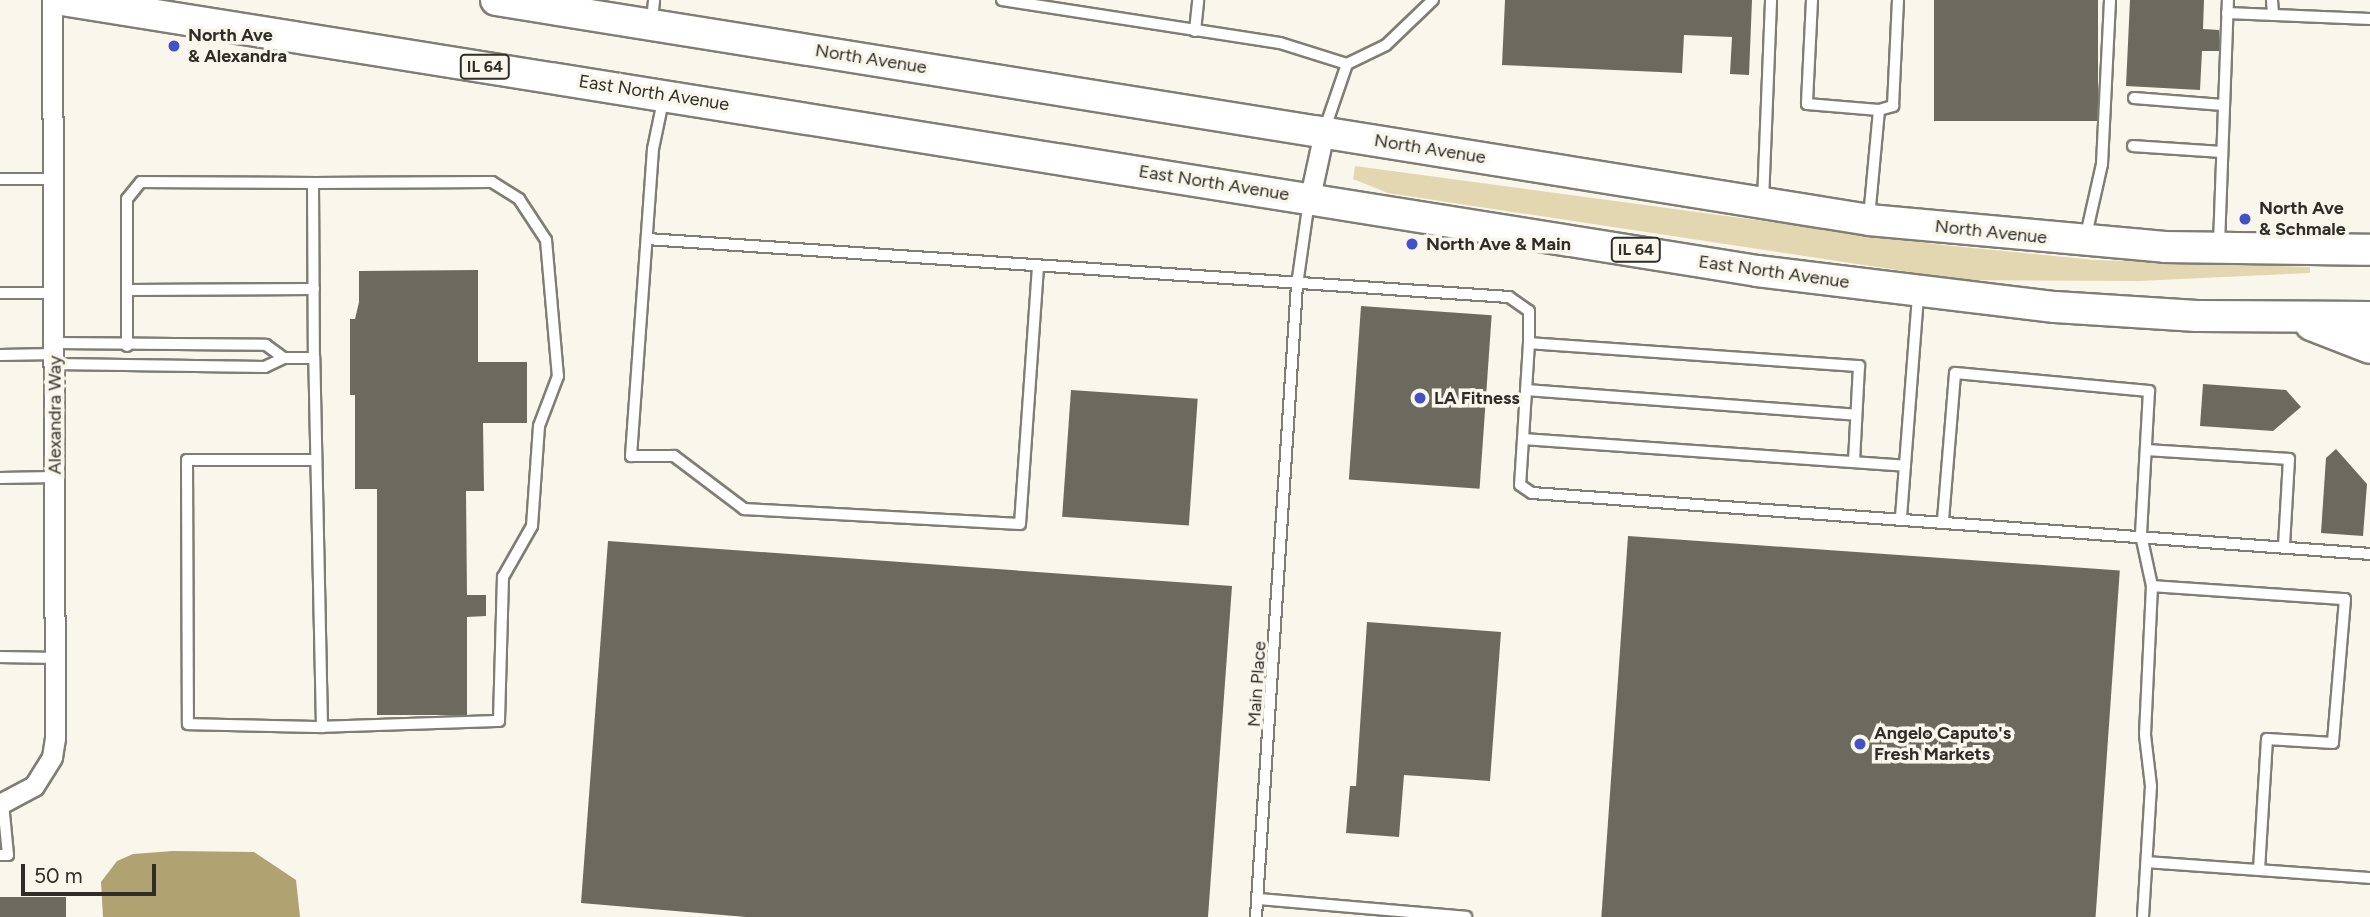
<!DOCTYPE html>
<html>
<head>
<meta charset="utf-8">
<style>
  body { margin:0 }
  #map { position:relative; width:2370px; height:917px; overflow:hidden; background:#f9f6eb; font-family:Figtree,sans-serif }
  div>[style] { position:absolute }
  .green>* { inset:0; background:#e2d7b1 }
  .water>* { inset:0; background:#b1a272 }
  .building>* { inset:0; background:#6c695f; transform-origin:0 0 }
  .roads { filter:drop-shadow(2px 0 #807e74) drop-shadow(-2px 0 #807e74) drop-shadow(0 2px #807e74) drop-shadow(0 -2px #807e74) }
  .lane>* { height:10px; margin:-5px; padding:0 5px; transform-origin:5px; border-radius:5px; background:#fff }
  .street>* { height:19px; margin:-9.5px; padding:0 9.5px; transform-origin:9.5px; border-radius:9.5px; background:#fff }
  .primary>* { height:30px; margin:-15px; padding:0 15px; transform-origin:15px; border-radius:15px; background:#fff }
  .dots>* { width:19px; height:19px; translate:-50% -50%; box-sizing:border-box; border:4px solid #f9f6eb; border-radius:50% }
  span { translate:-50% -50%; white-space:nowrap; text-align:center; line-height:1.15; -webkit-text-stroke:7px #f9f6eb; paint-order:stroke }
  .shield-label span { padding:2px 5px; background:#f9f6eb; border:2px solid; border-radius:5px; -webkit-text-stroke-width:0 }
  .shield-label { font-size:16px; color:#2e2d28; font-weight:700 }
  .poi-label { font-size:18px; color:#2e2d28; font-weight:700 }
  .left { translate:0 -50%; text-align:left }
  .street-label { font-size:18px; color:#2e2d28 }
  .scale { position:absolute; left:21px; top:864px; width:135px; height:32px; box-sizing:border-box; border:4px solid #2e2d28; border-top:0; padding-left:9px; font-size:21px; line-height:24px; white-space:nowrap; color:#2e2d28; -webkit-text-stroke:5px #f9f6eb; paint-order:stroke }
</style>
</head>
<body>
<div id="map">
  <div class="green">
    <div style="clip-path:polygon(1355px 166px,1942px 245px,2095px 260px,2310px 267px,2310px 273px,2139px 281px,1963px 280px,1388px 193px,1353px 179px)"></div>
  </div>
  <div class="water">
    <div style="clip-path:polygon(173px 851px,254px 852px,296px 880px,300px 917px,103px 917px,101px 882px,117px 861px,133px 854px)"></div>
  </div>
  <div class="building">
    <div style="clip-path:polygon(1505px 0,1752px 0,1749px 75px,1730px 74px,1732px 37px,1684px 35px,1682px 73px,1502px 65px)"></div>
    <div style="left:1934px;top:0;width:164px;height:121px"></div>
    <div style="clip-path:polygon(2130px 0,2204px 0,2203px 29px,2219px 30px,2219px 51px,2202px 51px,2200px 90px,2126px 86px)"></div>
    <div style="clip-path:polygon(478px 270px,478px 362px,527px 362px,527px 423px,483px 423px,484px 491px,466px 491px,467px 595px,486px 595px,486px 616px,467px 617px,467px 715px,377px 715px,377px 489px,355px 489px,355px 395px,350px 395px,350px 319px,355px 319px,359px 302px,359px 271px)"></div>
    <div style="left:1361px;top:306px;width:131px;height:174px;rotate:4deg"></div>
    <div style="clip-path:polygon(2203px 384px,2286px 390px,2301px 407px,2273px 431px,2200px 426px)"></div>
    <div style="left:1071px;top:390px;width:127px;height:127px;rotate:4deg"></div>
    <div style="clip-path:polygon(2336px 449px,2367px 484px,2363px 536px,2321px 533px,2326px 458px)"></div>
    <div style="left:1628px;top:536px;width:493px;height:382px;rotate:4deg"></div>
    <div style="clip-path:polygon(608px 541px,1232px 586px,1208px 917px,746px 917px,581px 903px)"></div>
    <div style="clip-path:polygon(1367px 622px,1501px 632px,1490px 781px,1404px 775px,1399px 837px,1346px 833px,1350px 786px,1356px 786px)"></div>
    <div style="left:66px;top:897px;width:20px;height:66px;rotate:90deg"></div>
  </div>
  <div class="roads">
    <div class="lane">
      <div style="left:1002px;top:0;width:281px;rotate:8.8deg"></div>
      <div style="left:1280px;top:43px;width:70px;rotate:17.4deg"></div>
      <div style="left:1812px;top:0;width:104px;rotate:92.8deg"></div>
      <div style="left:1807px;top:104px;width:72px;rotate:4.8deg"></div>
      <div style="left:1879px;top:110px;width:107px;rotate:95.3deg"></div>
      <div style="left:2272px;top:0;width:15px;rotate:86deg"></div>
      <div style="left:2227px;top:13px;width:143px;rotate:2.4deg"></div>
      <div style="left:652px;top:20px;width:20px;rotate:-84deg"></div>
      <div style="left:1195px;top:31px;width:31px;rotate:-84deg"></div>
      <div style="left:2134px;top:98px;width:89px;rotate:4.5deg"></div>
      <div style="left:663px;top:101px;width:49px;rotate:101.8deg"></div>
      <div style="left:653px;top:149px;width:308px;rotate:94.1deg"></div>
      <div style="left:631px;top:456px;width:43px"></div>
      <div style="left:674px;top:456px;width:88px;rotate:37.1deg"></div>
      <div style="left:744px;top:509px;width:276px;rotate:3.1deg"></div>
      <div style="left:1020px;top:524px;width:259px;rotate:-86deg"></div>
      <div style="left:1879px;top:110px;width:15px;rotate:-16deg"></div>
      <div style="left:1893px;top:106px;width:106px;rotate:-87.3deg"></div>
      <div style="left:1325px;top:128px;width:68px;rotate:-71deg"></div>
      <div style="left:1347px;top:64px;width:43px;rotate:-26deg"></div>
      <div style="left:1386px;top:45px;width:65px;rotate:-43.8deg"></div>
      <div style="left:2133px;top:146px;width:88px;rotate:3.9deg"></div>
      <div style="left:0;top:179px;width:55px"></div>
      <div style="left:313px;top:183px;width:179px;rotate:-0.3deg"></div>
      <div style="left:492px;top:182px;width:32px;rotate:32deg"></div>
      <div style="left:519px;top:199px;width:49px;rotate:56.6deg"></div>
      <div style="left:546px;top:240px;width:137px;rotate:85deg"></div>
      <div style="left:558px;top:376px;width:53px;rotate:110.8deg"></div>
      <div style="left:539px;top:426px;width:100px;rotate:94deg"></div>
      <div style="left:532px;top:526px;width:59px;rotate:119.6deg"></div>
      <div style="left:503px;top:577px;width:144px;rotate:91.6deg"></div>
      <div style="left:499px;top:721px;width:177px;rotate:178.1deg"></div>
      <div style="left:322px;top:727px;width:369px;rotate:-91.2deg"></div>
      <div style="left:1763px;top:201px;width:201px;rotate:-87.7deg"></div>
      <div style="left:2086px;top:235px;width:73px;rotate:-77.3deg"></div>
      <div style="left:2102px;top:164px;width:164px;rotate:-87.2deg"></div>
      <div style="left:647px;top:239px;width:864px;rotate:3.85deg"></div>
      <div style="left:1509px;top:297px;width:24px;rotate:35deg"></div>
      <div style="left:1529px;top:311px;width:32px;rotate:90deg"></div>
      <div style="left:1529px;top:343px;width:331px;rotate:4deg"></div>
      <div style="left:1859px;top:366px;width:96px;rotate:93deg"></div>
      <div style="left:2219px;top:244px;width:244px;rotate:-87.9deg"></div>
      <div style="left:128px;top:290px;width:186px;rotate:-0.3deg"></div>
      <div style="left:0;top:293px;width:55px"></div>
      <div style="left:55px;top:343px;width:211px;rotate:0.5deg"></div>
      <div style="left:266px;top:345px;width:22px;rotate:36deg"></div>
      <div style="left:284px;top:358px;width:21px;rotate:155deg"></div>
      <div style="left:265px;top:367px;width:210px;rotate:-179.2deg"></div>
      <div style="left:1529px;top:343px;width:142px;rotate:93.6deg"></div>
      <div style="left:1520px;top:485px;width:14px;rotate:34deg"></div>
      <div style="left:1532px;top:493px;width:840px;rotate:4.16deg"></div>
      <div style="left:127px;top:346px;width:147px;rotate:-90deg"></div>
      <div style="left:127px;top:199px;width:22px;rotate:-51deg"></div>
      <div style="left:141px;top:182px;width:172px;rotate:0.3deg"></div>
      <div style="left:313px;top:183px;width:175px;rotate:89.7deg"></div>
      <div style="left:314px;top:358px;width:30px;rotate:180deg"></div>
      <div style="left:0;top:355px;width:55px;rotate:-1deg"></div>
      <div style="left:1526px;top:390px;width:331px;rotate:4.3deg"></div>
      <div style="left:1523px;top:439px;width:383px;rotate:4deg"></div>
      <div style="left:2147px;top:450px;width:142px;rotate:3.6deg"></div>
      <div style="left:2289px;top:459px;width:87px;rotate:93.3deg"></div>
      <div style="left:315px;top:460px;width:128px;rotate:180deg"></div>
      <div style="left:187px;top:460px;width:264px;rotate:89.8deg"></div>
      <div style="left:188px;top:724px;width:134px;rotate:1.3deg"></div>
      <div style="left:0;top:478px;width:55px;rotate:-1deg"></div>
      <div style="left:1901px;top:517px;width:224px;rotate:-85.6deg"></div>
      <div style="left:1943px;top:520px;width:147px;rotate:-85.3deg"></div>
      <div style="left:1955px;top:373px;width:195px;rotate:5.3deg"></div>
      <div style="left:2149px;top:391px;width:144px;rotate:93.2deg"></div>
      <div style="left:2141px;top:535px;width:52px;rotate:77.8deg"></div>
      <div style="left:2152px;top:586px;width:149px;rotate:92.7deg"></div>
      <div style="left:2145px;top:735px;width:51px;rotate:83.3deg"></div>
      <div style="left:2151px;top:786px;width:131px;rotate:93.5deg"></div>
      <div style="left:2152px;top:586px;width:193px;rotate:3.9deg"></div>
      <div style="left:2345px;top:599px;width:144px;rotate:94.8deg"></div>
      <div style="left:2333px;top:743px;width:66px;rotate:-176.5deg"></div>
      <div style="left:2267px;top:739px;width:131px;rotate:93.5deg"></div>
      <div style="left:0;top:657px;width:55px;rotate:1deg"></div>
      <div style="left:0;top:855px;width:8px"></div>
      <div style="left:8px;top:855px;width:52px;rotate:-95.5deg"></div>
      <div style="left:2147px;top:862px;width:224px;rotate:4.1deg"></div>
      <div style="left:1258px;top:899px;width:209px;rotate:4.9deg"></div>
      <div style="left:1256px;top:917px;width:633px;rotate:-86.29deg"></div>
      <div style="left:1297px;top:285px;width:85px;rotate:-81.9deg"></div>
    </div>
    <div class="street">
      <div style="left:1310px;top:197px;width:66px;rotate:-77.8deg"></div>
      <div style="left:0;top:804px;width:38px;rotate:-28deg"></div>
      <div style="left:34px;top:786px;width:34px;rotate:-58deg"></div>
      <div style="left:52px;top:757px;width:19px;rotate:-81deg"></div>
      <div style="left:55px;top:738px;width:738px;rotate:-90.23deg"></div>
    </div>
    <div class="primary">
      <div style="left:62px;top:0;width:1717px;rotate:9.08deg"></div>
      <div style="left:1757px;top:271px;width:300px;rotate:6.9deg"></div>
      <div style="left:2055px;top:307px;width:142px;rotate:3.6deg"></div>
      <div style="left:2197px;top:316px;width:173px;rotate:0.3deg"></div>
      <div style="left:496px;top:0;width:1391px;rotate:9.1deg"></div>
      <div style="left:1869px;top:220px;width:297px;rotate:5.2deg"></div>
      <div style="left:2165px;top:247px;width:205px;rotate:0.8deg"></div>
      <div style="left:2311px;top:325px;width:63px;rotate:21.3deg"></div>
    </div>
  </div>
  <div class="dots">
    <div style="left:174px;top:46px;background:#4451c5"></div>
    <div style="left:2245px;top:219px;background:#4451c5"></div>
    <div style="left:1412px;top:244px;background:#4451c5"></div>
    <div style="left:1420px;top:398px;background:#4451c5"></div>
    <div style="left:1860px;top:744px;background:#4451c5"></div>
  </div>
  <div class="shield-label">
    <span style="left:485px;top:67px">IL 64</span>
    <span style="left:1636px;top:250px">IL 64</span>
  </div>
  <div class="poi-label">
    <span class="left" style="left:188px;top:46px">North Ave<br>&amp; Alexandra</span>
    <span class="left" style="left:2259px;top:219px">North Ave<br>&amp; Schmale</span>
    <span class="left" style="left:1426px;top:244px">North Ave &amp; Main</span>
    <span class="left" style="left:1434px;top:398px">LA Fitness</span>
    <span class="left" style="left:1874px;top:744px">Angelo Caputo's<br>Fresh Markets</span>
  </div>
  <div class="street-label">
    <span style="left:871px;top:59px;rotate:9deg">North Avenue</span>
    <span style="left:654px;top:93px;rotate:9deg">East North Avenue</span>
    <span style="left:1430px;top:149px;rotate:9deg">North Avenue</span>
    <span style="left:1214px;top:183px;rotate:9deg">East North Avenue</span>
    <span style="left:1991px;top:232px;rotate:6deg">North Avenue</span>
    <span style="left:1774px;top:272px;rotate:8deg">East North Avenue</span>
    <span style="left:55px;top:415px;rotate:-90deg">Alexandra Way</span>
    <span style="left:1257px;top:684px;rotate:-86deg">Main Place</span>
  </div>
  <div class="scale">50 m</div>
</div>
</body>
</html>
